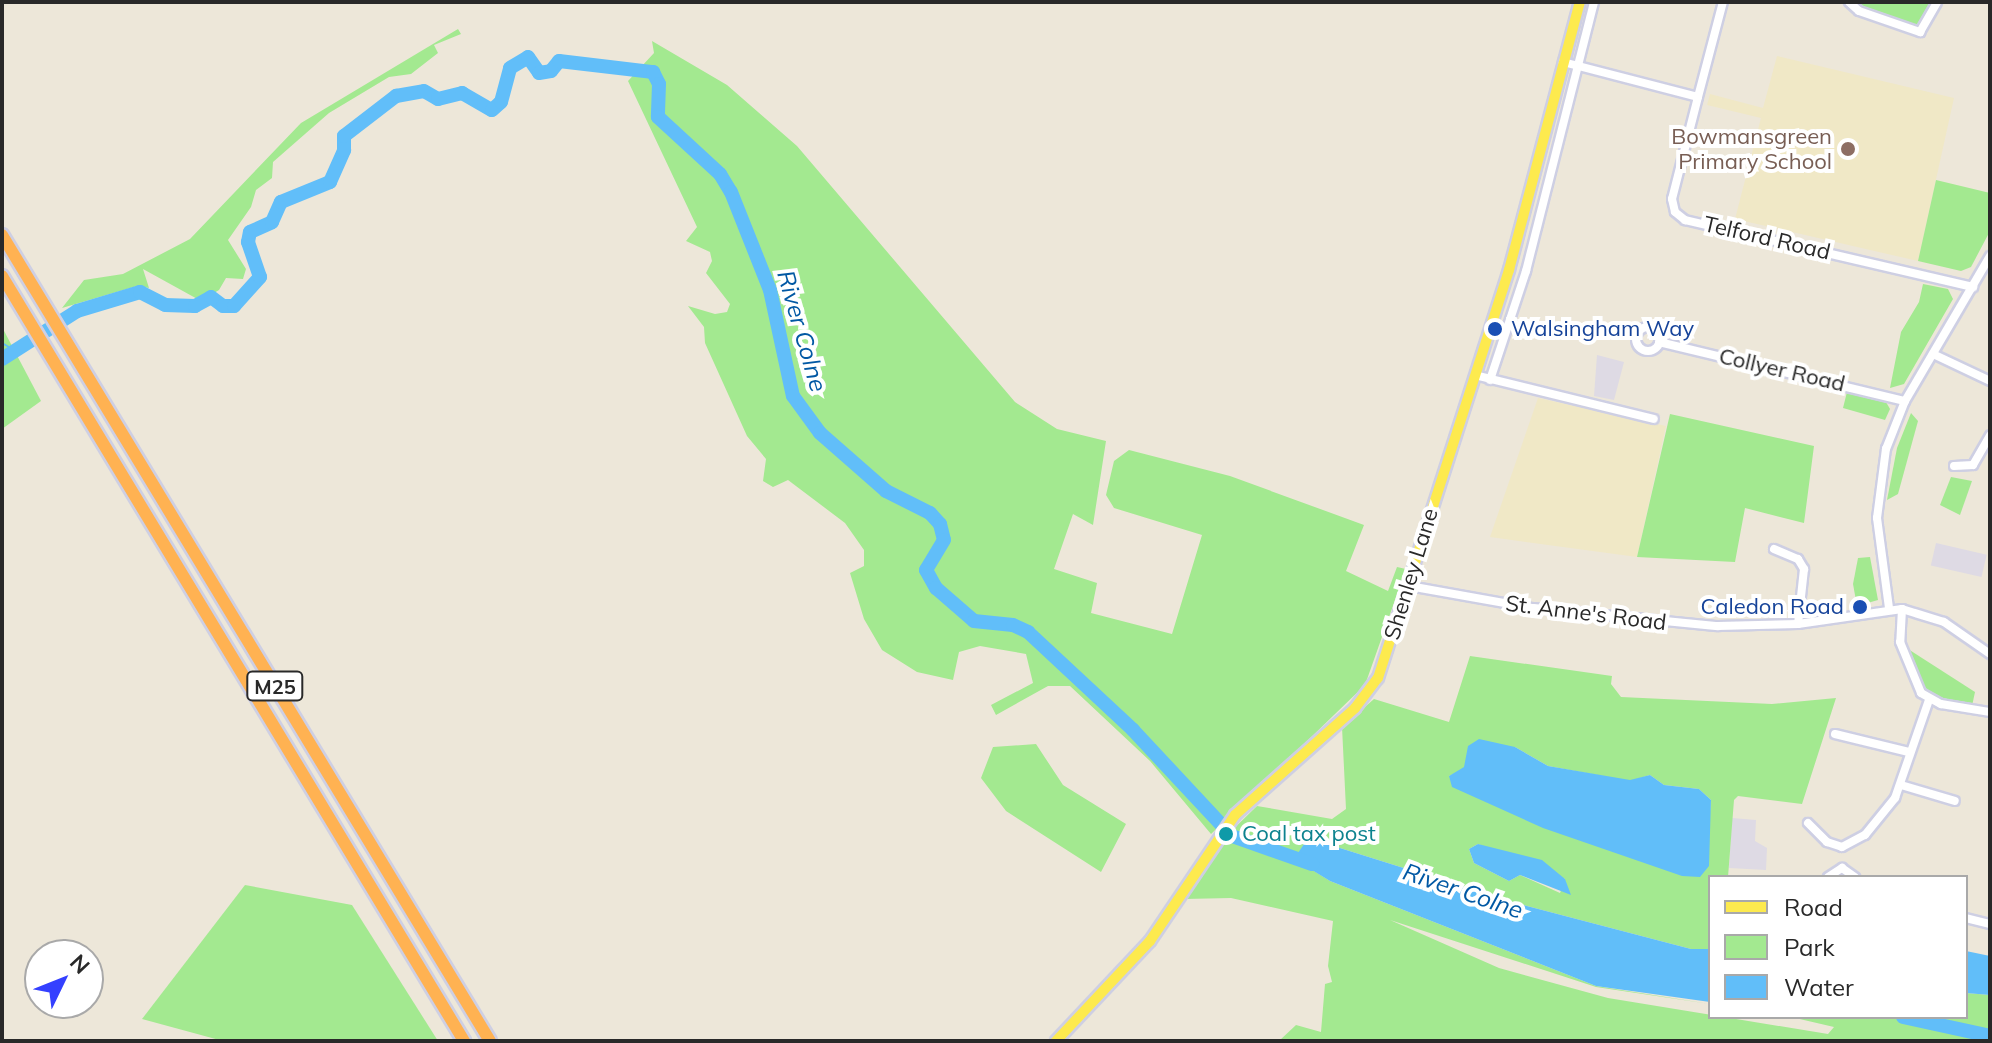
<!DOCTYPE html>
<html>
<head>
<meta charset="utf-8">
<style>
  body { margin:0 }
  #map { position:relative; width:1992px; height:1043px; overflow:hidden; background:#ede7d9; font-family:Mulish,sans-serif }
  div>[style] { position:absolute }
  .industrial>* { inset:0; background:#dedae4; transform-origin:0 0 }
  .education>* { inset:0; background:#f0e8c6 }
  .green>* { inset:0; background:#a3e990 }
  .water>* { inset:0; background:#61bef9 }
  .stream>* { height:2px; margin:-1px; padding:0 1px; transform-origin:1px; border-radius:1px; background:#61bef9 }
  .river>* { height:14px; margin:-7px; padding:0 7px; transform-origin:7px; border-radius:7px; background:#61bef9 }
  .roads { filter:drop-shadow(2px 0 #cecfe3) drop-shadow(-2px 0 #cecfe3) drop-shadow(0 2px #cecfe3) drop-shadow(0 -2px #cecfe3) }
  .minor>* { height:8px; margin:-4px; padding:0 4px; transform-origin:4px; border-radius:4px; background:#fff }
  .minor>.ring { margin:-4px; padding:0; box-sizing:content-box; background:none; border:8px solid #fff; border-radius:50% }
  .major>* { height:10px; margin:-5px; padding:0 5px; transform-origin:5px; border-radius:5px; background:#fdea4e }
  .highway>* { height:12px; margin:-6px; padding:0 6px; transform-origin:6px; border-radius:6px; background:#ffb252 }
  .dots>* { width:22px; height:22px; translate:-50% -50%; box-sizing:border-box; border:4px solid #fff; border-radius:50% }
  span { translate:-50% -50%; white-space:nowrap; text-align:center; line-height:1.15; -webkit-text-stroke:8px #fff; paint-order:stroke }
  .shield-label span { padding:2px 6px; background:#fff; border:2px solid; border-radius:6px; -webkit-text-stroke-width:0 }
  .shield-label { font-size:20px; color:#292929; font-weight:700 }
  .education-label { font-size:22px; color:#785e54 }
  .right { translate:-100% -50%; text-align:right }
  .street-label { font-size:22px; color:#292929 }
  .transit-label { font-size:22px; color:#164399 }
  .left { translate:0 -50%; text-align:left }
  .culture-label { font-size:22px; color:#0d838f }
  .water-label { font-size:24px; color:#0158a4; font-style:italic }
  .frame { position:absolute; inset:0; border:4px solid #292929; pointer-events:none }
  .legend { position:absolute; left:1708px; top:875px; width:260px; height:144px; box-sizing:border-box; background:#fff; border:2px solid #a9a9a9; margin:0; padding:10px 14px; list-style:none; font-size:24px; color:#292929 }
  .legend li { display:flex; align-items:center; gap:16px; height:40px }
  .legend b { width:40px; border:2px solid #a9a9a9 }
  .north { position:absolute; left:24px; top:939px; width:80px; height:80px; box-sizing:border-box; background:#fff; border:2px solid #a9a9a9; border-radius:50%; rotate:47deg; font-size:22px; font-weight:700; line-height:32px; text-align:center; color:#292929 }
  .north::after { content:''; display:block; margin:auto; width:28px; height:36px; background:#3440ff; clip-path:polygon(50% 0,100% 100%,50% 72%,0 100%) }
</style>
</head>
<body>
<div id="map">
  <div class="industrial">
    <div style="clip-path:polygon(1597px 355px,1624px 362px,1614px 400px,1594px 396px)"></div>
    <div style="left:1936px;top:543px;width:52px;height:23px;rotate:13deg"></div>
    <div style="clip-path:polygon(1732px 818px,1756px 820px,1755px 841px,1767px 848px,1766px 870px,1729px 868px)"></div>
  </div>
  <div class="education">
    <div style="clip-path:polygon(1777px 56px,1954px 98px,1918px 261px,1735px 219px,1761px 118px,1707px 105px,1710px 94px,1763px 108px)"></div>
    <div style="clip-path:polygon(1538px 398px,1666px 426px,1637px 557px,1490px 537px)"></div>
  </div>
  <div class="green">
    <div style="clip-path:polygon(1852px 2px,1934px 2px,1922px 28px)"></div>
    <div style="clip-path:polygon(458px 29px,461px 34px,434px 45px,438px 53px,411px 74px,389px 77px,329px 113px,273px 162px,272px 178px,256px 190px,251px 207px,228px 240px,246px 269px,243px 279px,226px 278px,219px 290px,201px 301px,143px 269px,149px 288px,137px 286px,62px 308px,84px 280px,123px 274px,190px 239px,301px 123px)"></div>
    <div style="clip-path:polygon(652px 41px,727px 85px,797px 146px,1015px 402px,1057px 429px,1106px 441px,1093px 525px,1073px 514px,1054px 569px,1097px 583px,1091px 613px,1172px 634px,1202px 535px,1114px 508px,1106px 495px,1114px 461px,1129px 450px,1230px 476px,1364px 525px,1346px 571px,1388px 591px,1397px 567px,1406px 569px,1365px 685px,1211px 834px,1150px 761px,1070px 686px,1048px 686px,996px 715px,991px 705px,1033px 683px,1026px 654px,980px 646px,959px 652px,953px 680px,917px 672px,882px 650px,864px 619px,850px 573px,864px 566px,864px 550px,845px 523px,788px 480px,773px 487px,763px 481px,766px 459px,747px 436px,705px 343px,704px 327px,688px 306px,715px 314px,727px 312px,730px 304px,706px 273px,712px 261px,710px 252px,686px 241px,697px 227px,628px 81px,654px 53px)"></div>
    <div style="clip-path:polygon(1936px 180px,1990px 193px,1990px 231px,1971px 267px,1961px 271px,1918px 261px)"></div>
    <div style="clip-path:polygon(1923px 284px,1948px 289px,1953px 299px,1904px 384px,1890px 388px,1901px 332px,1919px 302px)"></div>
    <div style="clip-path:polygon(2px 327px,41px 401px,2px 429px)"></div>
    <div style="clip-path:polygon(1847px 392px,1886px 402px,1890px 409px,1885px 420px,1843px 408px)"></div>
    <div style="clip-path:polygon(1911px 413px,1918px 421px,1898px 494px,1887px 500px,1897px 448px)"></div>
    <div style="clip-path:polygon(1670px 414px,1814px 446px,1804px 523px,1745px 508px,1735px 562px,1637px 557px)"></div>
    <div style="clip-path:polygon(1951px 477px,1972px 481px,1960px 515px,1940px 505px)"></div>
    <div style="clip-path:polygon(1870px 557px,1878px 600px,1857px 606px,1853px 584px,1858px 558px)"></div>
    <div style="clip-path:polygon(1908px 649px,1975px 692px,1972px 706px,1929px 694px,1920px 686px)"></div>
    <div style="clip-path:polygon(evenodd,1470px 656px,1612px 676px,1611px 684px,1621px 697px,1772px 704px,1836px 698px,1802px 804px,1738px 796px,1734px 800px,1728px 877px,1710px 877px,1710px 949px,1691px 949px,1512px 902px,1308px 838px,1295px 859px,1330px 881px,1596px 986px,1710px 1004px,1596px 987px,1390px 920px,1499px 968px,1608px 998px,1828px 1034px,1834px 1027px,1791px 1017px,1966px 1017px,1966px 993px,1990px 995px,1990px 1041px,1279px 1041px,1296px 1025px,1321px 1032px,1325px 984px,1332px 982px,1328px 966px,1333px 921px,1231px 898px,1184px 899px,1222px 840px,1257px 806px,1332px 819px,1346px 809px,1342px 727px,1374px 699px,1449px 722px,1470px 656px,1515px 747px,1548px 766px,1630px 781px,1650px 775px,1664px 785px,1699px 789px,1711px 800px,1709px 824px,1449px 776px,1515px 747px,1470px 656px,1478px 844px,1565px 879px,1560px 893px,1520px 875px,1509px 881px,1474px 863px,1469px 849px,1478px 844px)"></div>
    <div style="clip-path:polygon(1036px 744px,1063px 785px,1126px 824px,1101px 872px,1006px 811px,981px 778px,993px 747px)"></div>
    <div style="clip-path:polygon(245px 885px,352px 905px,438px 1041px,223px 1041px,142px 1019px)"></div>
  </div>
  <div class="water">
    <div style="clip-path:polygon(1479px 739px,1515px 747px,1548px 766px,1630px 780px,1650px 775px,1664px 785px,1699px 789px,1711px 800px,1709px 866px,1700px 877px,1682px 876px,1543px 828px,1452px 787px,1449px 776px,1464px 767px,1468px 746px)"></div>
    <div style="clip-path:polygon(1308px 838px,1512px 902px,1691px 949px,1710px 949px,1710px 1002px,1596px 986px,1330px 881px,1294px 859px)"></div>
    <div style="clip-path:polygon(1478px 844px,1542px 860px,1565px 879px,1571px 895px,1520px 875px,1509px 881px,1474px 863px,1469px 849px)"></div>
    <div style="clip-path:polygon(1966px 951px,1990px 956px,1990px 995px,1966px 993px)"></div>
  </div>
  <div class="stream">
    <div style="left:2px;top:343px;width:16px;rotate:30deg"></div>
  </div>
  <div class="river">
    <div style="left:2px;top:359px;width:89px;rotate:-32.6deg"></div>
    <div style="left:77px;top:311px;width:66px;rotate:-16.8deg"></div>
    <div style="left:140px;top:292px;width:28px;rotate:27deg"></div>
    <div style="left:165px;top:305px;width:30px;rotate:2deg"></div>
    <div style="left:195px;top:306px;width:18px;rotate:-29deg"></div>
    <div style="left:211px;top:297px;width:15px;rotate:37deg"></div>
    <div style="left:223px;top:306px;width:11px"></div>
    <div style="left:234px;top:306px;width:39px;rotate:-48deg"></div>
    <div style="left:260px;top:277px;width:37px;rotate:-109deg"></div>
    <div style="left:248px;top:242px;width:10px;rotate:-79deg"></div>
    <div style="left:250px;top:232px;width:24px;rotate:-24deg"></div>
    <div style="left:272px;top:222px;width:22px;rotate:-66deg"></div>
    <div style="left:281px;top:202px;width:53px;rotate:-22.2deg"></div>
    <div style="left:330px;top:182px;width:35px;rotate:-66deg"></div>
    <div style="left:344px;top:150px;width:14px;rotate:-90deg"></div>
    <div style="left:344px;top:136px;width:66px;rotate:-37.6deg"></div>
    <div style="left:396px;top:96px;width:28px;rotate:-10deg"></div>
    <div style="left:424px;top:91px;width:16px;rotate:30deg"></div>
    <div style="left:438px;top:99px;width:25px;rotate:-14deg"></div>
    <div style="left:462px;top:93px;width:34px;rotate:30deg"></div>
    <div style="left:492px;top:110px;width:12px;rotate:-42deg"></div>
    <div style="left:501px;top:102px;width:35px;rotate:-75deg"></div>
    <div style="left:510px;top:68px;width:21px;rotate:-31deg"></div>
    <div style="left:528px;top:57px;width:19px;rotate:55deg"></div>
    <div style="left:539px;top:73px;width:12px;rotate:-9deg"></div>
    <div style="left:551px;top:71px;width:13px;rotate:-51deg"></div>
    <div style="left:559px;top:61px;width:95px;rotate:6.7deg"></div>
    <div style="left:653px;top:72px;width:13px;rotate:63deg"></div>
    <div style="left:659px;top:84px;width:33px;rotate:92deg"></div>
    <div style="left:658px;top:117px;width:84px;rotate:42.6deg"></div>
    <div style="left:720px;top:174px;width:21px;rotate:59deg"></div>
    <div style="left:731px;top:192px;width:105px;rotate:68.3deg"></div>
    <div style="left:770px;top:290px;width:108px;rotate:77.8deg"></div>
    <div style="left:793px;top:396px;width:46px;rotate:53.9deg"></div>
    <div style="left:820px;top:433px;width:88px;rotate:41.3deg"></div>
    <div style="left:886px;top:491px;width:49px;rotate:26.6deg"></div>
    <div style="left:930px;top:513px;width:15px;rotate:48deg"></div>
    <div style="left:940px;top:524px;width:16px;rotate:76deg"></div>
    <div style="left:944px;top:540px;width:35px;rotate:121deg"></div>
    <div style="left:926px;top:570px;width:21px;rotate:61deg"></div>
    <div style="left:936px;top:588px;width:50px;rotate:41deg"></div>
    <div style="left:974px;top:621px;width:39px;rotate:6deg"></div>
    <div style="left:1013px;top:625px;width:17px;rotate:25deg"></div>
    <div style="left:1028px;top:632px;width:144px;rotate:43deg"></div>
    <div style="left:1133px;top:730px;width:145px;rotate:47deg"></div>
    <div style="left:1232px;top:836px;width:85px;rotate:19.3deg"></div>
    <div style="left:1903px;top:1017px;width:89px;rotate:12.3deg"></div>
  </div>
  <div class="roads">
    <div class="minor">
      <div style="left:1849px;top:2px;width:13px;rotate:42deg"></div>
      <div style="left:1859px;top:11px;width:65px;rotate:19deg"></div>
      <div style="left:1920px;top:32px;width:34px;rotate:-60deg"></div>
      <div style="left:1563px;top:62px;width:139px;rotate:14.5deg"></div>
      <div style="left:1698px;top:97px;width:105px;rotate:104.3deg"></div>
      <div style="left:1672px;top:199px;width:13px;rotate:77deg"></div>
      <div style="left:1675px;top:212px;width:13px;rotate:39deg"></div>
      <div style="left:1685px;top:220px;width:296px;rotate:13.1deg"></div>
      <div style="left:1698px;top:97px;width:98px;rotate:-75.3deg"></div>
      <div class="ring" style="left:1636px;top:327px;width:16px;height:16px"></div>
      <div style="left:1659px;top:342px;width:253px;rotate:13.5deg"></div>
      <div style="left:1933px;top:354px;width:63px;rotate:25.3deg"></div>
      <div style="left:1475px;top:375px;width:184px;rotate:13.8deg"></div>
      <div style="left:1490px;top:380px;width:115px;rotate:-71.7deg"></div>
      <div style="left:1526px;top:271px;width:277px;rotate:-75.8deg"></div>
      <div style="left:1954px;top:466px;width:19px;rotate:-3deg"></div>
      <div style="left:1973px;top:465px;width:34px;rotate:-60deg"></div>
      <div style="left:1774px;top:549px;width:26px;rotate:23deg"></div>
      <div style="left:1798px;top:559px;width:12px;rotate:59deg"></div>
      <div style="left:1804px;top:569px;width:55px;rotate:96.2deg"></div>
      <div style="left:1409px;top:586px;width:126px;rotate:10.1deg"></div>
      <div style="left:1533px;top:608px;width:186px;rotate:5.6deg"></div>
      <div style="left:1718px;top:626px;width:80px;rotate:-1.4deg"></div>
      <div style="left:1798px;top:624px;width:105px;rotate:-8.2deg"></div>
      <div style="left:1902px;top:609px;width:44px;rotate:17.2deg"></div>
      <div style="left:1944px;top:622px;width:56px;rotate:34.8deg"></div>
      <div style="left:1889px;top:608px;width:91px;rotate:-97.6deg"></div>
      <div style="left:1877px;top:518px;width:70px;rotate:-82.6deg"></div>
      <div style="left:1886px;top:449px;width:52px;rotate:-68.4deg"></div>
      <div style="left:1905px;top:401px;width:168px;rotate:-59.6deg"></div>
      <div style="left:1902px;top:609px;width:33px;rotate:93deg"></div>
      <div style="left:1900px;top:642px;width:55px;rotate:67.6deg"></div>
      <div style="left:1921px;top:693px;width:23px;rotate:29deg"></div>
      <div style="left:1941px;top:704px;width:50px;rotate:9.3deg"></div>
      <div style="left:1835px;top:734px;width:76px;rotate:13.7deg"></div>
      <div style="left:1901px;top:785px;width:56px;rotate:16.5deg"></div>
      <div style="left:1808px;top:823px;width:27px;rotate:45deg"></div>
      <div style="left:1827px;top:842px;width:16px;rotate:18deg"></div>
      <div style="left:1842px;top:847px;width:26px;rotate:-28deg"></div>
      <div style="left:1865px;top:835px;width:48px;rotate:-51deg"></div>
      <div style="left:1895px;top:798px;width:104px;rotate:-70.9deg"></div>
      <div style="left:1828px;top:877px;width:17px;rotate:-33deg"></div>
      <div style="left:1842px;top:868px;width:16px;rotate:35deg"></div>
      <div style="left:1966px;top:918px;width:25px;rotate:14deg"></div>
    </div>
    <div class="major">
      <div style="left:1056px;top:1041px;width:137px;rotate:-46.8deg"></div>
      <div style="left:1150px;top:941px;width:152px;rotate:-56deg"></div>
      <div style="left:1235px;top:815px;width:161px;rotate:-41.7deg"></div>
      <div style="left:1355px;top:708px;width:38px;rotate:-53deg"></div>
      <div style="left:1378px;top:678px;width:429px;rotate:-72.2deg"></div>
      <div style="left:1509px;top:270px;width:277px;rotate:-75.2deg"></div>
    </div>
    <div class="highway">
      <div style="left:2px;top:235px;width:942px;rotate:58.81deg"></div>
      <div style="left:2px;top:276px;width:894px;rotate:58.87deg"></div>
    </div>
  </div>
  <div class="dots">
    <div style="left:1848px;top:149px;background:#8d6e63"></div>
    <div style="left:1495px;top:329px;background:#1a4fb4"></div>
    <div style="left:1860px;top:607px;background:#1a4fb4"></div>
    <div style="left:1226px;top:834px;background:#0f9aa8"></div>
  </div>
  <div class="shield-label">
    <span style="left:275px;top:686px">M25</span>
  </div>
  <div class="education-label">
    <span class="right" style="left:1832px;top:149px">Bowmansgreen<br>Primary School</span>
  </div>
  <div class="street-label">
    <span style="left:1767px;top:238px;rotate:13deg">Telford Road</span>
    <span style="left:1782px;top:370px;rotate:13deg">Collyer Road</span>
    <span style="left:1411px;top:574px;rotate:-73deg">Shenley Lane</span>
    <span style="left:1586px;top:613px;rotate:7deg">St. Anne's Road</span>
  </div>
  <div class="transit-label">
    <span class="left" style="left:1511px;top:329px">Walsingham Way</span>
    <span class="right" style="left:1844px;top:607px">Caledon Road</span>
  </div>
  <div class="culture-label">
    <span class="left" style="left:1242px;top:834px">Coal tax post</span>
  </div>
  <div class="water-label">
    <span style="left:802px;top:331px;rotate:74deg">River Colne</span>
    <span style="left:1463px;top:891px;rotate:19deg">River Colne</span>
  </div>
  <div class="frame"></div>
  <ul class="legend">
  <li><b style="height:10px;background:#fdea4e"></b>Road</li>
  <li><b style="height:22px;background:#a3e990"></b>Park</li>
  <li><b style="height:22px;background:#61bef9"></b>Water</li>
  </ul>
  <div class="north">N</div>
</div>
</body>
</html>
